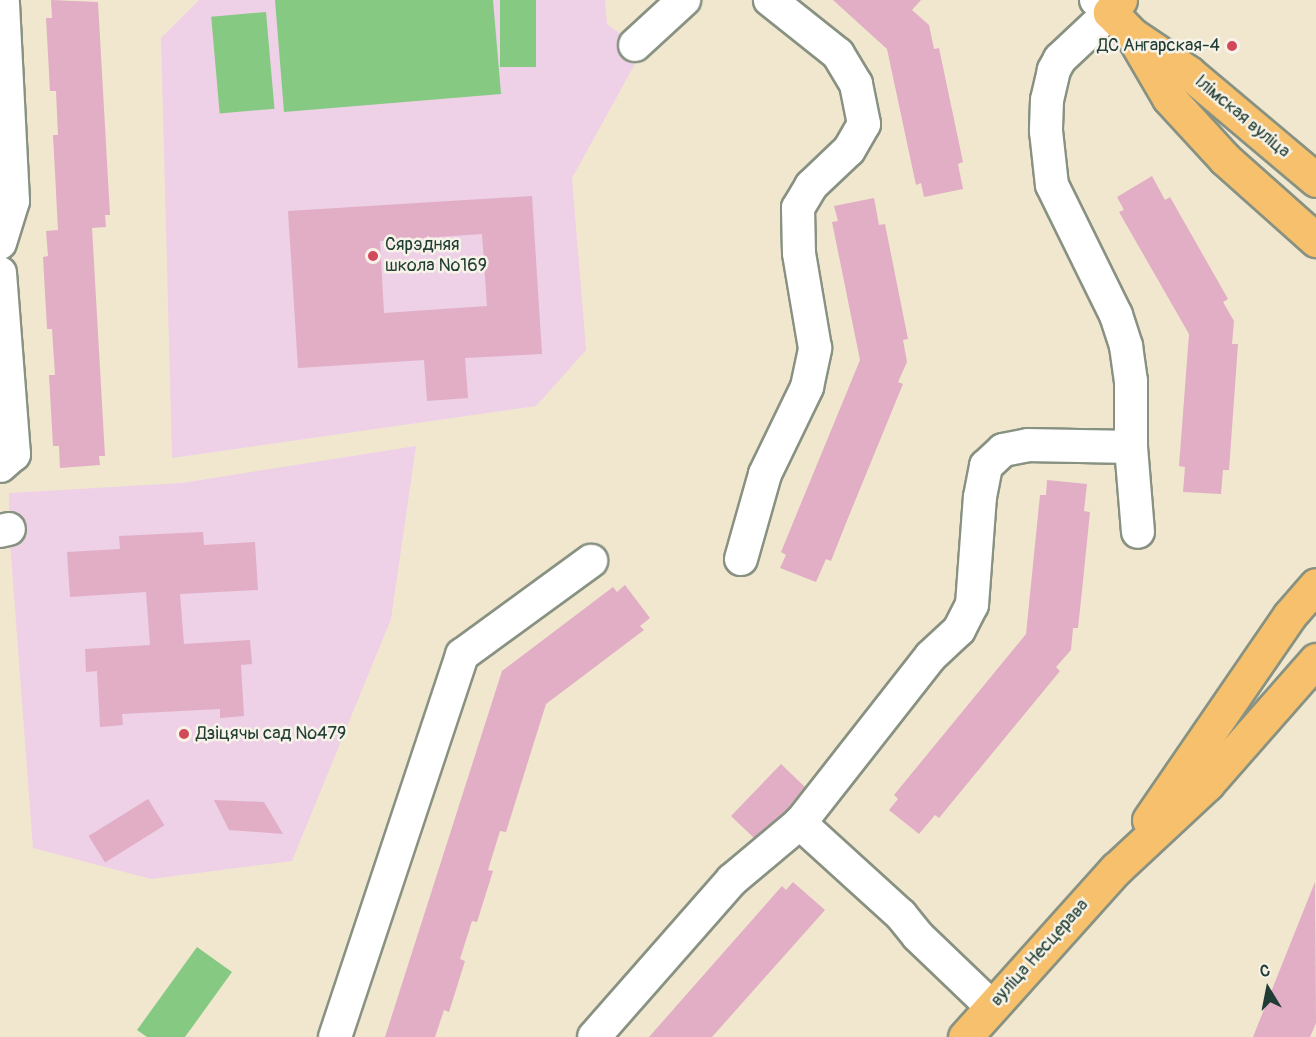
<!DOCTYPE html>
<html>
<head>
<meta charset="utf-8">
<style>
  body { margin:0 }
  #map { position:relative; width:1316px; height:1037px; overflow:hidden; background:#f1e7cf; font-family:Pangolin,sans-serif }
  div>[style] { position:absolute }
  .built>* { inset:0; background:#eed0e7 }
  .green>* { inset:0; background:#86c982; transform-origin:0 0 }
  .building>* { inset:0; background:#e1aec5; transform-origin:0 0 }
  .roads { filter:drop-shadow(2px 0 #889282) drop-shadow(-2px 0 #889282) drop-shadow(0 2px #889282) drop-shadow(0 -2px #889282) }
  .minor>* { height:32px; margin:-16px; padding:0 16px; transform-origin:16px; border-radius:16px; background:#fff }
  .major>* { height:33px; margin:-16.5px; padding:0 16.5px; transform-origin:16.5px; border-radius:16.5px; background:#f7c06c }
  .dots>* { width:16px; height:16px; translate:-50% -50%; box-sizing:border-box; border:3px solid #f7f3e8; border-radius:50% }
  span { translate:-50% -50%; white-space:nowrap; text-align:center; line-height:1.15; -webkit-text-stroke:5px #f7f3e8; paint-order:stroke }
  .poi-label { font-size:18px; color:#1f3d34 }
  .right { translate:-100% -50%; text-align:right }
  .left { translate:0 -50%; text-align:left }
  .street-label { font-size:18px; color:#1f3d34 }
  .north { position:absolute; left:1238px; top:959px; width:60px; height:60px; -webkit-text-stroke:4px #f7f3e8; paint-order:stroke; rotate:350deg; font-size:16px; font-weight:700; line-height:24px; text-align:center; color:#1f3d34 }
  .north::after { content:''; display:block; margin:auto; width:21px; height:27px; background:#1f3d34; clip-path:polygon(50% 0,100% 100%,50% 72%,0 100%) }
</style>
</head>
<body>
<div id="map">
  <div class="built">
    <div style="clip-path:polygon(199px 0,605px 0,607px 24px,635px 45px,641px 53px,572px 178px,586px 350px,536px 406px,172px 458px,161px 38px)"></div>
    <div style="clip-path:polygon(416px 446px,391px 619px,292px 861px,151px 879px,33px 848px,9px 529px,9px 493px,182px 483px)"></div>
  </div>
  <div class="green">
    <div style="clip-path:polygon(275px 0,493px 0,501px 94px,284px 112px)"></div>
    <div style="left:500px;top:0;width:36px;height:67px"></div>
    <div style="left:266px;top:12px;width:97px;height:55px;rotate:85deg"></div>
    <div style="clip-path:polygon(197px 947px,232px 972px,185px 1037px,147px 1037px,137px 1030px)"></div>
  </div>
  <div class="building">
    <div style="clip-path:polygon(51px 0,98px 2px,110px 215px,105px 215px,106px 227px,92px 228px,105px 456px,99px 456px,100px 465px,60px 468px,59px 446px,53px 446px,49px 375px,55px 375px,52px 329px,47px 329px,43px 257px,48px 256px,46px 231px,58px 230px,53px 135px,58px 135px,56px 91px,50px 91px,46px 18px,52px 18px)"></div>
    <div style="clip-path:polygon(833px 0,921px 0,912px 10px,929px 25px,934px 49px,939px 48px,963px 162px,958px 164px,963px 189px,924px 197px,921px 183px,916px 185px,887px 49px)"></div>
    <div style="clip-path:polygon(1152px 176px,1165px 200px,1170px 197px,1228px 299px,1223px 302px,1234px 321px,1232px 344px,1238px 344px,1229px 470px,1223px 470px,1221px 494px,1183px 492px,1185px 467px,1179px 466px,1189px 334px,1119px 212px,1124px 210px,1117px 197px)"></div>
    <div style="clip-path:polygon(evenodd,532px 196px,542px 354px,465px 358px,468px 398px,427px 401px,424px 360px,298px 368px,288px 211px,532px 196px,482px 234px,487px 306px,384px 313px,380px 241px,482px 234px)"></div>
    <div style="clip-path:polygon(874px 198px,879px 225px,885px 224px,908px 339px,903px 340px,907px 362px,898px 382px,903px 384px,846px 523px,831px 561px,826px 559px,816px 582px,780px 568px,786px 555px,781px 552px,860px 360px,832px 222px,838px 221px,834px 206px)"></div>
    <div style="clip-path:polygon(1047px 480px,1087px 484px,1084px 511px,1090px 512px,1083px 581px,1078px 628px,1073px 628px,1071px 650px,1056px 667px,1060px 671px,939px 818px,935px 815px,919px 834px,889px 810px,898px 799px,894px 795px,1026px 634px,1040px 495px,1046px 495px)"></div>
    <div style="clip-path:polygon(203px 532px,204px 545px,255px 542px,258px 590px,180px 594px,184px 644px,250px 640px,252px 664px,241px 665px,244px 716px,220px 718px,220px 709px,122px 714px,123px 725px,100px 727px,97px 671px,86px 672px,85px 649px,150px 645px,146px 592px,70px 597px,67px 552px,120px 549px,119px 536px)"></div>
    <div style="clip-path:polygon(625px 585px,650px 618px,640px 626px,644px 630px,546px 704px,506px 832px,500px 831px,488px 870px,493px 871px,477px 922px,472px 921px,460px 959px,465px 961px,449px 1012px,444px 1010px,435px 1037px,385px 1037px,502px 671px,613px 587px,617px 592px)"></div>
    <div style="clip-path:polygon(781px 764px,805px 787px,784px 813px,754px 838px,731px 816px)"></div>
    <div style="left:148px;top:799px;width:31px;height:70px;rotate:58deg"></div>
    <div style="clip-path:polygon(214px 800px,264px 802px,283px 834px,229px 830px)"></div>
    <div style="clip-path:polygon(793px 882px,825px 910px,712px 1037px,649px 1037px,782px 886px,786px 890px)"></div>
    <div style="clip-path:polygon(1315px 882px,1316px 1023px,1310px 1037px,1253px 1037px)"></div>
  </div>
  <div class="roads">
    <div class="minor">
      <div style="left:1096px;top:0;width:18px;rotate:41deg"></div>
      <div style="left:1110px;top:12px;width:69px;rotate:136.8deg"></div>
      <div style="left:1060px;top:59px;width:13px;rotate:119deg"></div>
      <div style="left:1054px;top:70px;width:31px;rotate:103deg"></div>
      <div style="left:1047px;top:100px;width:31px;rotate:92deg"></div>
      <div style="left:1046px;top:131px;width:54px;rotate:83.7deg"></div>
      <div style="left:1052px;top:185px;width:145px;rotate:63.8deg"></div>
      <div style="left:1116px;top:315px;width:33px;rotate:72deg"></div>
      <div style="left:1126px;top:346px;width:35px;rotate:82deg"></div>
      <div style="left:1131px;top:381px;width:66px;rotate:90deg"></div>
      <div style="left:1131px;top:447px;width:85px;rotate:85.3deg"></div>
      <div style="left:635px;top:45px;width:67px;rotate:-42.6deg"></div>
      <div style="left:0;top:243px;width:44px;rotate:-72.8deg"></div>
      <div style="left:13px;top:201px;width:200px;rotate:-92.9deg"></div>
      <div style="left:0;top:273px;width:182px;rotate:85.6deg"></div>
      <div style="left:14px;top:454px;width:18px;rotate:139deg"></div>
      <div style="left:0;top:531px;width:9px;rotate:-13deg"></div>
      <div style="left:741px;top:559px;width:88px;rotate:-74.2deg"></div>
      <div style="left:765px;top:474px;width:97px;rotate:-64.2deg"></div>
      <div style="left:807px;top:387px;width:40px;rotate:-78deg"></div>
      <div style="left:815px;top:348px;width:96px;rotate:-99.6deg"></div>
      <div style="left:799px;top:253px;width:45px;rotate:-91.3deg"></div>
      <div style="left:798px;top:208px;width:26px;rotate:-59deg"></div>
      <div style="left:811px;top:186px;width:52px;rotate:-43.5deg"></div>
      <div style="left:849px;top:150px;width:30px;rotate:-60deg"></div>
      <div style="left:864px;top:124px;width:41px;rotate:-101.3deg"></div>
      <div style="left:856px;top:84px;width:35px;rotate:-121deg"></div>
      <div style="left:838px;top:54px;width:87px;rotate:-141.5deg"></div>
      <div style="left:992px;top:1007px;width:103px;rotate:-136.2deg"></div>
      <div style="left:918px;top:936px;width:27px;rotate:-129deg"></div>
      <div style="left:901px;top:915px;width:137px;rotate:-137.7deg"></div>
      <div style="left:800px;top:823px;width:212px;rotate:-51.9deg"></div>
      <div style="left:931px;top:656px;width:38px;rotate:-43deg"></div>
      <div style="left:959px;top:630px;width:28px;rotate:-63deg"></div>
      <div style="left:972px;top:605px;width:108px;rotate:-85.8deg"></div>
      <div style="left:980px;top:497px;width:32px;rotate:-79deg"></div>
      <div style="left:986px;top:466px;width:23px;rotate:-43deg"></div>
      <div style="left:1003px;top:450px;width:25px;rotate:-11deg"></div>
      <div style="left:1028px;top:445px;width:103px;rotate:1.1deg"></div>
      <div style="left:335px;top:1037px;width:403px;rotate:-71.6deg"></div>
      <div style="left:462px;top:655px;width:160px;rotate:-36.1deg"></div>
      <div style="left:594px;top:1037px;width:209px;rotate:-48.7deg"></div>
      <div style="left:732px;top:880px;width:89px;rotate:-40deg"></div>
    </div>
    <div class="major">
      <div style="left:1120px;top:0;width:16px;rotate:130deg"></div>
      <div style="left:1110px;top:12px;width:30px;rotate:46deg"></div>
      <div style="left:1131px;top:34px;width:70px;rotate:33.9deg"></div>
      <div style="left:1189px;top:73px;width:166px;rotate:40.1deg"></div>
      <div style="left:1135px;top:40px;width:67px;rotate:59.6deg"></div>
      <div style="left:1169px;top:98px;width:83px;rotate:47.4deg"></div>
      <div style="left:1225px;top:159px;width:122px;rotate:41.7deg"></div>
      <div style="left:1149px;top:820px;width:247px;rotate:-55.5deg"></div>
      <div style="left:1289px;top:616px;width:41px;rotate:-48.9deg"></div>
      <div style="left:965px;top:1037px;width:226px;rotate:-48.1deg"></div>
      <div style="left:1116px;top:869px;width:125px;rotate:-43deg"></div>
      <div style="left:1207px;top:784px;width:165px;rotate:-48.7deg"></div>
    </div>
  </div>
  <div class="dots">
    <div style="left:1232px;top:46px;background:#d1495b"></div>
    <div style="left:373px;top:256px;background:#d1495b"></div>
    <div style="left:184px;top:734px;background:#d1495b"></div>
  </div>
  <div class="poi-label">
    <span class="right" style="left:1220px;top:46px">ДС Ангарская-4</span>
    <span class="left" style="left:385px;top:256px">Сярэдняя<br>школа №169</span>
    <span class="left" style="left:196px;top:734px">Дзіцячы сад №479</span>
  </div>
  <div class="street-label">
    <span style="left:1242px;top:117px;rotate:40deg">Ілімская вуліца</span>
    <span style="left:1040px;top:953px;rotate:-48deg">вуліца Несцерава</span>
  </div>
  <div class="north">С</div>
</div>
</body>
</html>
